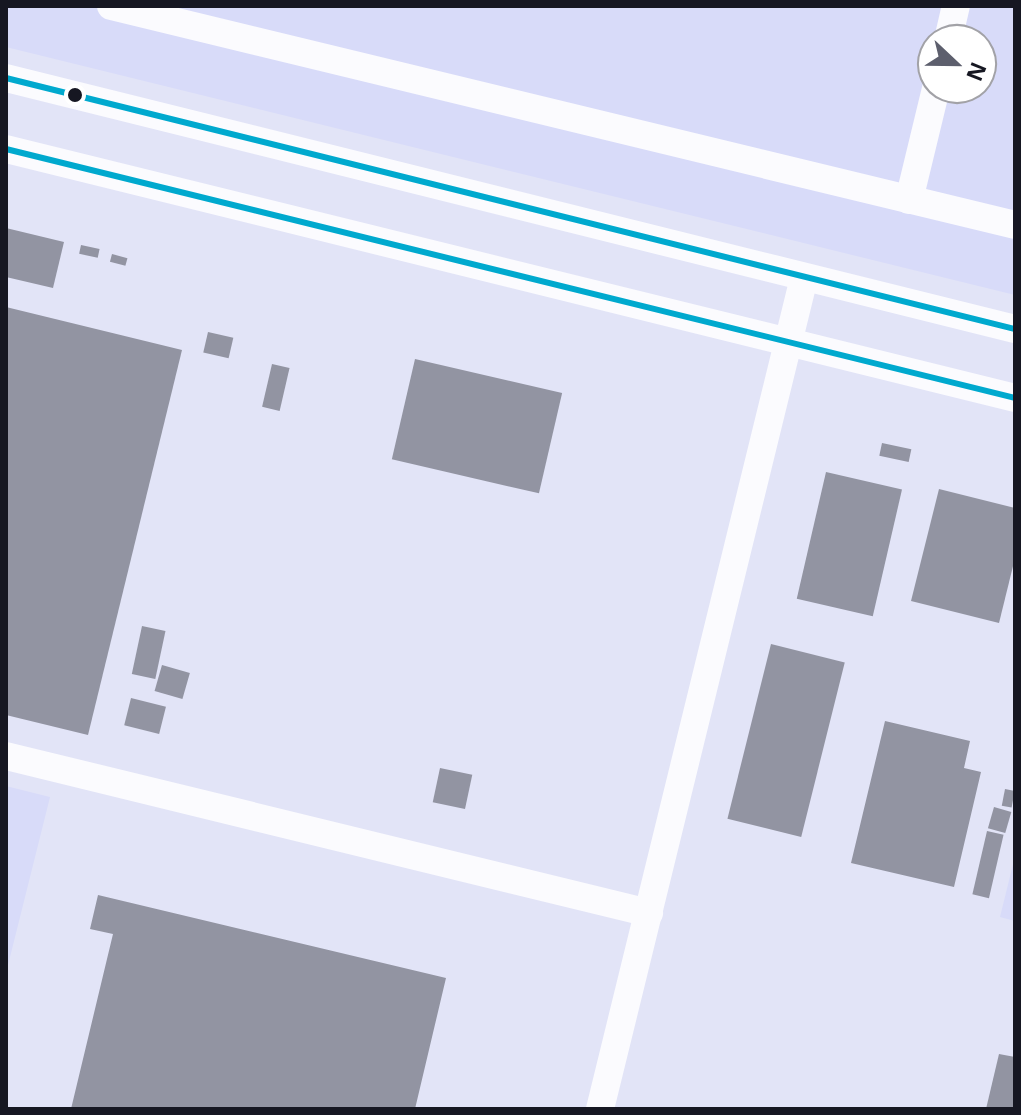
<!DOCTYPE html>
<html>
<head>
<meta charset="utf-8">
<style>
  body { margin:0 }
  #map { position:relative; width:1021px; height:1115px; overflow:hidden; background:#e2e4f7; font-family:"Open Sans",sans-serif }
  div>[style] { position:absolute }
  .built>* { inset:0; background:#d8dbf9 }
  .building>* { inset:0; background:#9294a2; transform-origin:0 0 }
  .minor>* { height:28px; margin:-14px; padding:0 14px; transform-origin:14px; border-radius:14px; background:#fbfbfe }
  .bus-1>* { height:6px; margin:-3px; padding:0 3px; transform-origin:3px; border-radius:3px; background:#00a9ce }
  .dots>* { width:22px; height:22px; translate:-50% -50%; box-sizing:border-box; border:4px solid #fff; border-radius:50% }
  span { translate:-50% -50%; white-space:nowrap; text-align:center; line-height:1.15; -webkit-text-stroke:8px #fff; paint-order:stroke }
  .frame { position:absolute; inset:0; border:8px solid #161722; pointer-events:none }
  .north { position:absolute; left:917px; top:24px; width:80px; height:80px; box-sizing:border-box; background:#fff; border:2px solid #a2a2a7; border-radius:50%; rotate:112deg; font-size:22px; font-weight:700; line-height:32px; text-align:center; color:#161722 }
  .north::after { content:''; display:block; margin:auto; width:28px; height:36px; background:#5d5f6d; clip-path:polygon(50% 0,100% 100%,50% 72%,0 100%) }
</style>
</head>
<body>
<div id="map">
  <div class="built">
    <div style="clip-path:polygon(evenodd,6px 6px,1015px 6px,1015px 295px,6px 47px,6px 6px,933px 40px,981px 40px,981px 88px,933px 88px,933px 40px)"></div>
    <div style="clip-path:polygon(6px 786px,50px 797px,6px 973px)"></div>
    <div style="clip-path:polygon(1015px 856px,1015px 921px,1000px 917px)"></div>
  </div>
  <div class="building">
    <div style="clip-path:polygon(6px 228px,64px 242px,53px 288px,6px 277px)"></div>
    <div style="left:81px;top:245px;width:19px;height:9px;rotate:12deg"></div>
    <div style="left:112px;top:254px;width:16px;height:8px;rotate:15deg"></div>
    <div style="clip-path:polygon(6px 307px,182px 350px,88px 735px,6px 715px)"></div>
    <div style="left:208px;top:332px;width:26px;height:21px;rotate:13deg"></div>
    <div style="left:415px;top:359px;width:151px;height:103px;rotate:13deg"></div>
    <div style="left:272px;top:364px;width:18px;height:44px;rotate:13deg"></div>
    <div style="left:882px;top:443px;width:30px;height:13px;rotate:12deg"></div>
    <div style="left:826px;top:472px;width:78px;height:130px;rotate:13deg"></div>
    <div style="clip-path:polygon(939px 489px,1015px 508px,1015px 558px,999px 623px,911px 601px)"></div>
    <div style="left:142px;top:626px;width:24px;height:49px;rotate:12deg"></div>
    <div style="left:771px;top:644px;width:76px;height:180px;rotate:14deg"></div>
    <div style="left:162px;top:665px;width:29px;height:27px;rotate:16deg"></div>
    <div style="left:131px;top:698px;width:36px;height:28px;rotate:14deg"></div>
    <div style="clip-path:polygon(885px 721px,970px 741px,964px 768px,981px 772px,954px 887px,851px 863px)"></div>
    <div style="left:440px;top:768px;width:33px;height:35px;rotate:12deg"></div>
    <div style="left:1005px;top:789px;width:10px;height:17px;rotate:11deg"></div>
    <div style="left:994px;top:807px;width:18px;height:22px;rotate:16deg"></div>
    <div style="left:987px;top:831px;width:17px;height:65px;rotate:13deg"></div>
    <div style="clip-path:polygon(98px 895px,446px 978px,415px 1109px,71px 1109px,113px 934px,90px 929px)"></div>
    <div style="clip-path:polygon(999px 1054px,1015px 1057px,1015px 1109px,986px 1109px)"></div>
  </div>
  <div class="minor">
    <div style="left:111px;top:6px;width:930px;rotate:13.62deg"></div>
    <div style="left:948px;top:40px;width:35px;rotate:-77deg"></div>
    <div style="left:6px;top:78px;width:1040px;rotate:13.97deg"></div>
    <div style="left:6px;top:149px;width:1039px;rotate:13.86deg"></div>
    <div style="left:909px;top:200px;width:115px;rotate:-76.4deg"></div>
    <div style="left:6px;top:756px;width:662px;rotate:13.72deg"></div>
    <div style="left:600px;top:1109px;width:856px;rotate:-76.21deg"></div>
  </div>
  <div class="bus-1">
    <div style="left:6px;top:78px;width:1040px;rotate:13.97deg"></div>
    <div style="left:6px;top:149px;width:1039px;rotate:13.86deg"></div>
  </div>
  <div class="dots">
    <div style="left:75px;top:95px;background:#161722"></div>
  </div>
  <div class="frame"></div>
  <div class="north">N</div>
</div>
</body>
</html>
